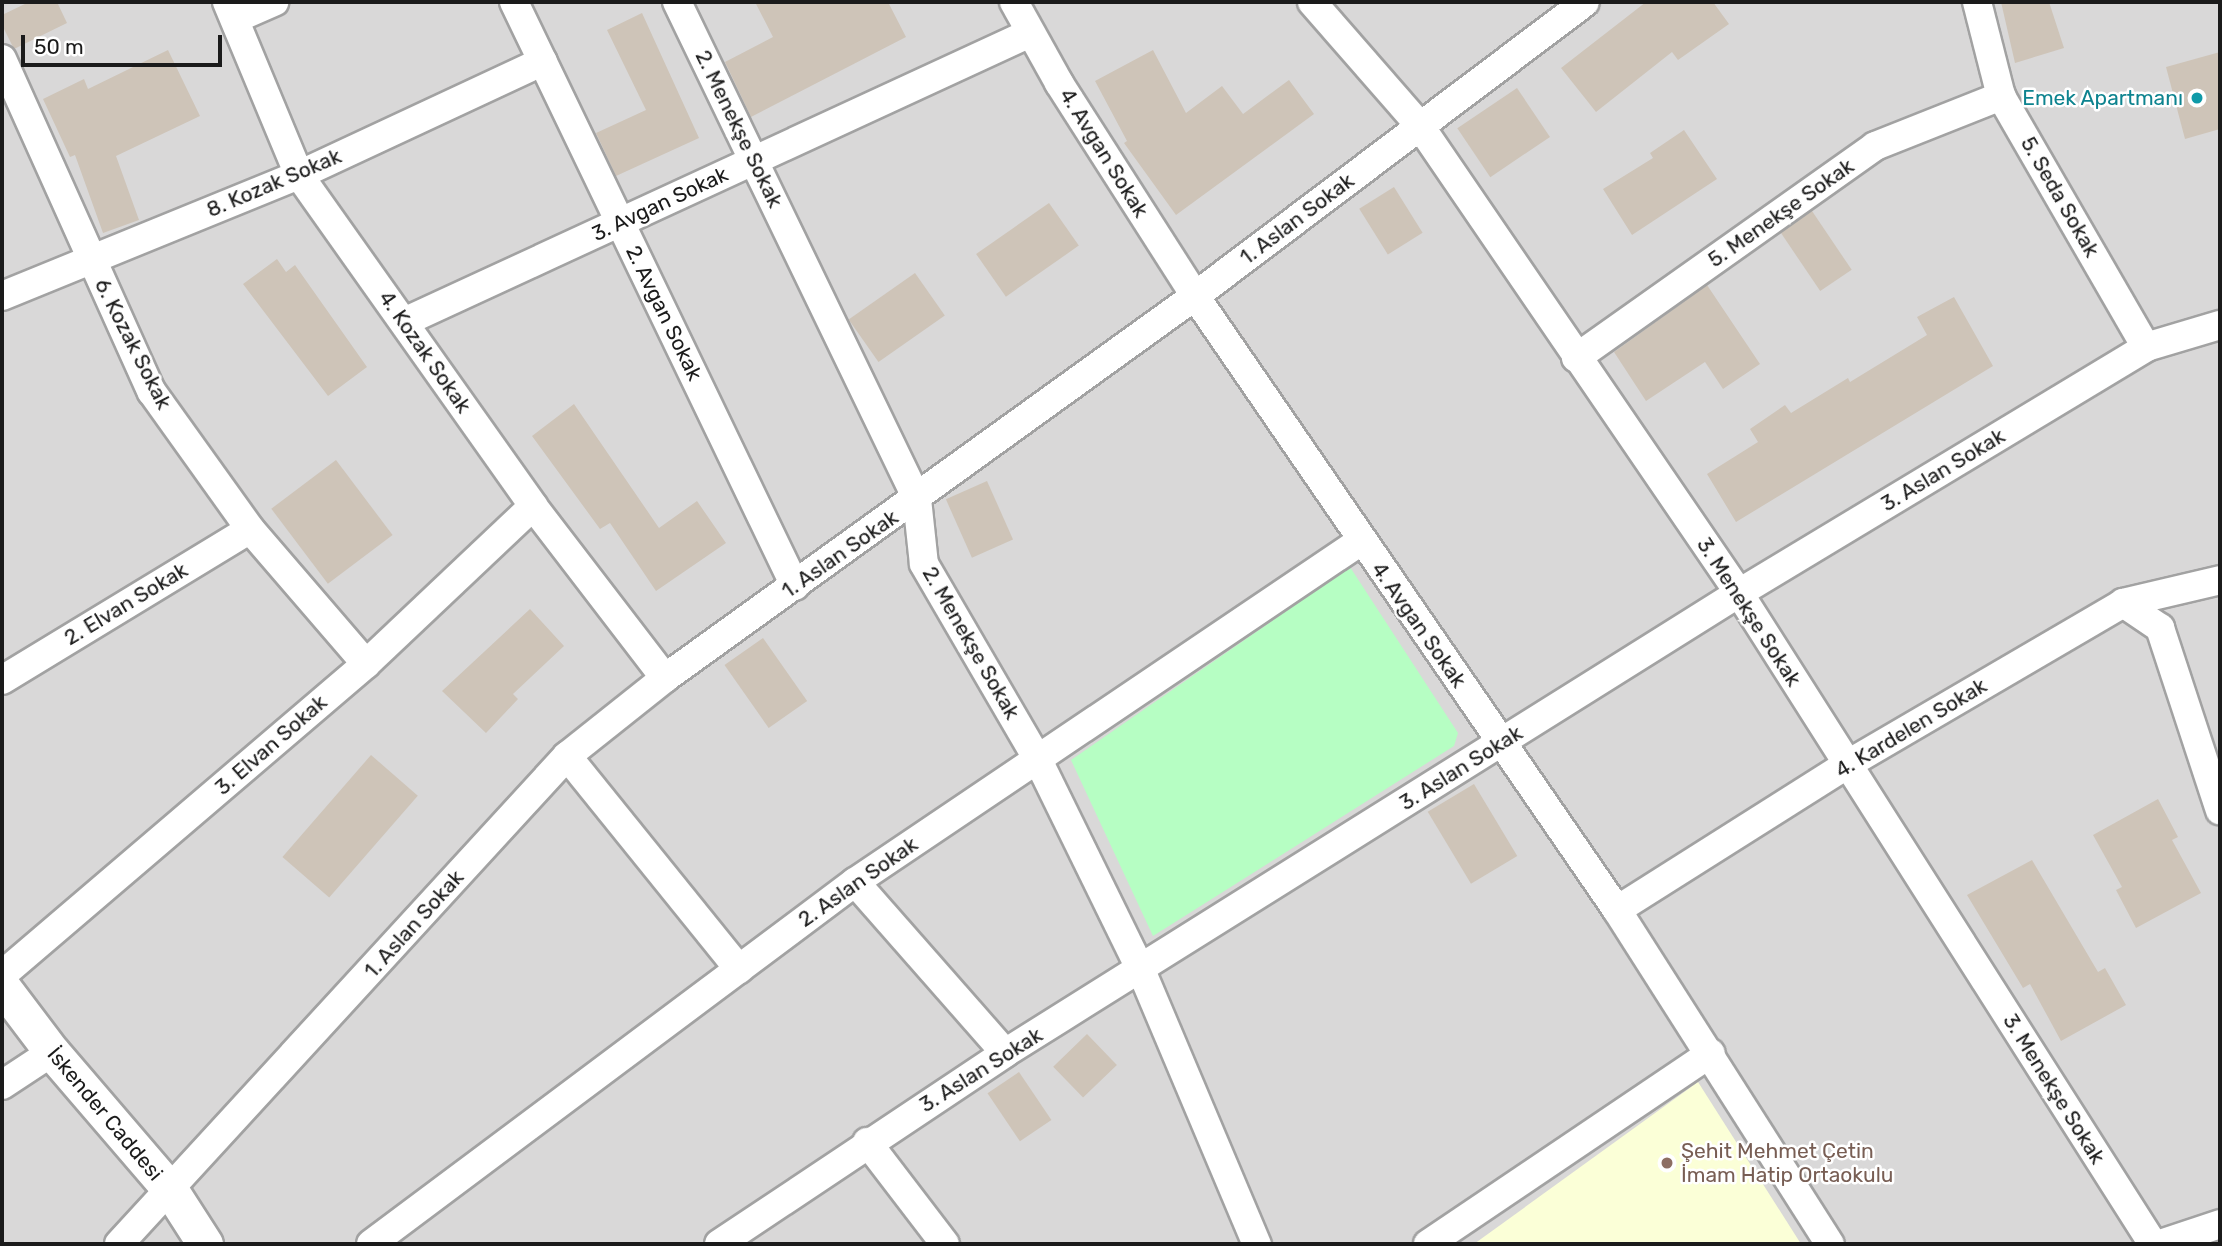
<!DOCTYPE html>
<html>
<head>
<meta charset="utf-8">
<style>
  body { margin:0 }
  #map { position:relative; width:2222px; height:1246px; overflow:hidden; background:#eeebdf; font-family:Rubik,sans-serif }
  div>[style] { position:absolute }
  .residential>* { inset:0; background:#d9d8d8; transform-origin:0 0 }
  .education>* { inset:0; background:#fbffd7 }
  .park>* { inset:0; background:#b6fec3 }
  .building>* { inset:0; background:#cec4b8; transform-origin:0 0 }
  .roads { filter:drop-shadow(2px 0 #a2a2a2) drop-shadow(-2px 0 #a2a2a2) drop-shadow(0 2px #a2a2a2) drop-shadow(0 -2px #a2a2a2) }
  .minor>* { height:28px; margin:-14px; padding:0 14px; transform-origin:14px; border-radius:14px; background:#fff }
  .tertiary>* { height:35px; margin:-17.5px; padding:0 17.5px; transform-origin:17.5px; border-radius:17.5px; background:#fff }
  .dots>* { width:19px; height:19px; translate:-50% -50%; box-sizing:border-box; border:4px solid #fff; border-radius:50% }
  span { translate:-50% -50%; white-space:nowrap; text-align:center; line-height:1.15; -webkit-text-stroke:5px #fff; paint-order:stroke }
  .culture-label { font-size:21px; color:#0d838f }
  .right { translate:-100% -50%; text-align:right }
  .street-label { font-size:21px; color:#1b1b1b }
  .education-label { font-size:21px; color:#785e54 }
  .left { translate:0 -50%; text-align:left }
  .frame { position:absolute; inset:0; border:4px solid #1b1b1b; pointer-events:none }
  .scale { position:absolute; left:21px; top:35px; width:201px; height:32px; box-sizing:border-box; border:4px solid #1b1b1b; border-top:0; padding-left:9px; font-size:21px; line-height:24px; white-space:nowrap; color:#1b1b1b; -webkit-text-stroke:5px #fff; paint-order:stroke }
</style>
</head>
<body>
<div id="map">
  <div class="residential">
    <div style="left:2px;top:2px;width:2218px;height:1242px"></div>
  </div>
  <div class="education">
    <div style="clip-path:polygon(1698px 1082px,1801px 1244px,1474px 1244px)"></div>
  </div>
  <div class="park">
    <div style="clip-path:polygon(1350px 567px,1458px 733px,1454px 746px,1153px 936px,1071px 760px)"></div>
  </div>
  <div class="building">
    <div style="clip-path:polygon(29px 2px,57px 2px,67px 23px,14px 49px,2px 25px,2px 15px)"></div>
    <div style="clip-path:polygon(755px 2px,888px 2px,906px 37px,751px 117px,725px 62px,773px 37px)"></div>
    <div style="clip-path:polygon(1646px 2px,1713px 2px,1729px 24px,1678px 60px,1672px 52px,1596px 112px,1561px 68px)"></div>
    <div style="clip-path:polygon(2001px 2px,2049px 2px,2064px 48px,2015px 63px)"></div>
    <div style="clip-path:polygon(642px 13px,699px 138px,616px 176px,596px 133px,646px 110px,607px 30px)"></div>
    <div style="clip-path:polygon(168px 50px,200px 116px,116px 156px,139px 220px,103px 233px,75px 155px,70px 157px,43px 99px,84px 79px,88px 89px)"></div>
    <div style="clip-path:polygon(1153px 50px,1186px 113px,1222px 86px,1243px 114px,1289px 80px,1314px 114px,1176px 215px,1124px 143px,1127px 141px,1095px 81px)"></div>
    <div style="clip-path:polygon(2220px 52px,2220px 129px,2185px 139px,2166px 67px)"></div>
    <div style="left:1517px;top:88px;width:59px;height:72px;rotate:56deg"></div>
    <div style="clip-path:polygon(1684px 130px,1717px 179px,1632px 235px,1603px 189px,1653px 158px,1650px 153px)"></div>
    <div style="left:1394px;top:187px;width:54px;height:41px;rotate:58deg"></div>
    <div style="left:1049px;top:203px;width:52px;height:89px;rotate:55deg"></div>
    <div style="left:1812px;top:211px;width:71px;height:38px;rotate:56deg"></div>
    <div style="clip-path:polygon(277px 259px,286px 272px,295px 265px,367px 367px,328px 396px,243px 284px)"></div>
    <div style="left:915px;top:273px;width:52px;height:81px;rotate:55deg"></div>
    <div style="clip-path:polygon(1707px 285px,1760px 364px,1723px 389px,1705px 362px,1646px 401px,1614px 352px)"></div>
    <div style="clip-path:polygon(1954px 297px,1993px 366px,1736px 522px,1707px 474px,1758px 442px,1750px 429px,1785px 405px,1791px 413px,1848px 378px,1850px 382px,1927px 335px,1917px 317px)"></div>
    <div style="clip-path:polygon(574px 404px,659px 528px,697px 501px,726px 543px,656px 591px,610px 523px,600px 529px,532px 436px)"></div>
    <div style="left:336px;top:460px;width:94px;height:81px;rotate:53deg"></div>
    <div style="left:987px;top:481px;width:64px;height:45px;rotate:66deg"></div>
    <div style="clip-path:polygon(530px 609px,564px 646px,513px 694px,518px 699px,486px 733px,442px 691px)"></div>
    <div style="left:763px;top:638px;width:77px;height:47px;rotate:55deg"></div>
    <div style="left:371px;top:755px;width:62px;height:135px;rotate:41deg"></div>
    <div style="left:1474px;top:784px;width:84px;height:54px;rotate:59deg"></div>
    <div style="clip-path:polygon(2158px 799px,2178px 837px,2172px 840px,2201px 893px,2136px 928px,2116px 890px,2122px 887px,2093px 835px)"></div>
    <div style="clip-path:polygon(2032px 860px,2098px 972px,2105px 968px,2126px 1005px,2061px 1041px,2030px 984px,2023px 988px,1967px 895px)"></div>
    <div style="left:1087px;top:1034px;width:43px;height:47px;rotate:46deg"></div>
    <div style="left:1019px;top:1072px;width:58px;height:38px;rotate:56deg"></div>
  </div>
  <div class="roads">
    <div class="minor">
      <div style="left:227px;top:2px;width:187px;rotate:67.4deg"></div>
      <div style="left:299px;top:175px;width:405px;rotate:54.7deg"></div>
      <div style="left:533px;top:506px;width:217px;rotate:52.5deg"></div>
      <div style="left:514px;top:2px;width:648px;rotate:64.3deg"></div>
      <div style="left:677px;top:2px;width:552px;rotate:64.22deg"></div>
      <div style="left:917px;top:499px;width:65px;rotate:83.9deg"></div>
      <div style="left:924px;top:564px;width:225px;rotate:59.8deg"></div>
      <div style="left:1037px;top:758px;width:236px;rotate:63.9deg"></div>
      <div style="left:1141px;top:970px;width:298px;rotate:67.1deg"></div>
      <div style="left:1014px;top:2px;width:93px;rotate:60.9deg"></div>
      <div style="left:1059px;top:83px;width:253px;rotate:57.4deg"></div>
      <div style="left:1195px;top:296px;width:745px;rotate:55.5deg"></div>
      <div style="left:1617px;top:910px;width:396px;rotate:57.5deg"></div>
      <div style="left:1312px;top:2px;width:164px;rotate:48.9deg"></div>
      <div style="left:1420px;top:126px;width:566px;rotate:55.66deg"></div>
      <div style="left:1739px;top:593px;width:771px;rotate:57.55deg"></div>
      <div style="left:1977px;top:2px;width:97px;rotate:75.7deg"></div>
      <div style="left:2001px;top:96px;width:290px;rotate:60deg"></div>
      <div style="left:235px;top:19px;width:43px;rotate:-23.6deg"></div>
      <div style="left:2px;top:59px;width:365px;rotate:65.8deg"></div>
      <div style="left:152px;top:392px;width:168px;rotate:54.4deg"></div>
      <div style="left:250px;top:529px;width:178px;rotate:49.3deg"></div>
      <div style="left:2px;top:296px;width:321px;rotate:-22.2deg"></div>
      <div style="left:299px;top:175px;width:269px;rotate:-25deg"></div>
      <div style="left:404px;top:322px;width:689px;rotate:-24.78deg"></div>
      <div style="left:1576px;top:358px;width:367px;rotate:-35.3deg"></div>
      <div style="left:1875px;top:146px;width:136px;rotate:-21.6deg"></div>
      <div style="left:2123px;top:603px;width:45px;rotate:34deg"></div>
      <div style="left:2160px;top:628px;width:192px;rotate:71.8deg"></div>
      <div style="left:2px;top:680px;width:290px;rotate:-31.3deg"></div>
      <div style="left:567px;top:756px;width:274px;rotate:51.1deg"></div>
      <div style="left:855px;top:882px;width:227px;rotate:48.7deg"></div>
      <div style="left:1617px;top:910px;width:273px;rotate:-32.3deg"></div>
      <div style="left:1848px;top:764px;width:319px;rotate:-30.3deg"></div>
      <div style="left:2123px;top:603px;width:100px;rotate:-13.3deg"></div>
      <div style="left:2px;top:975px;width:479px;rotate:-40.5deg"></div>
      <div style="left:366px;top:664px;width:230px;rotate:-43.4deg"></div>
      <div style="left:2px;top:1085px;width:60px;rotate:-33.4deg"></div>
      <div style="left:867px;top:1142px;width:128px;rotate:52.6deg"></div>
      <div style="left:119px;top:1244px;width:662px;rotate:-47.45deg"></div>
      <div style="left:567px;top:756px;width:125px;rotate:-38.5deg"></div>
      <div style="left:665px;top:678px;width:653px;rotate:-35.78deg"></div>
      <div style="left:1195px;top:296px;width:488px;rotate:-37deg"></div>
      <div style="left:371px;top:1244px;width:604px;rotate:-36.79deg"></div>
      <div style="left:855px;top:882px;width:610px;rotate:-33.98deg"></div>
      <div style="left:719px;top:1244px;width:344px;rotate:-33.7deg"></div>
      <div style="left:1005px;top:1053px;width:866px;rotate:-32.08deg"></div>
      <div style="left:1739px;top:593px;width:476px;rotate:-31.1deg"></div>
      <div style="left:2146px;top:347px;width:77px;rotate:-16.6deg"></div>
      <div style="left:1428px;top:1244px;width:341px;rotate:-34deg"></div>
      <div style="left:2160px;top:1244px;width:63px;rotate:-18.4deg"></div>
    </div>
    <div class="tertiary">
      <div style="left:2px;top:986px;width:83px;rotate:52.9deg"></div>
      <div style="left:52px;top:1052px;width:183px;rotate:49.4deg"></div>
      <div style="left:171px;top:1191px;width:63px;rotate:57.3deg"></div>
    </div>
  </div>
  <div class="dots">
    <div style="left:2197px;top:98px;background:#0f9aa8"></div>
    <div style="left:1667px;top:1163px;background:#8d6e63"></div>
  </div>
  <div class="culture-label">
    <span class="right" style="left:2183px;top:98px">Emek Apartmanı</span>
  </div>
  <div class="street-label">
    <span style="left:739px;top:129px;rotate:64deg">2. Menekşe Sokak</span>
    <span style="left:1104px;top:153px;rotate:58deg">4. Avgan Sokak</span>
    <span style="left:274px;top:183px;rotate:-23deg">8. Kozak Sokak</span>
    <span style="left:2060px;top:197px;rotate:60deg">5. Seda Sokak</span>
    <span style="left:660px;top:204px;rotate:-25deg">3. Avgan Sokak</span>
    <span style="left:1781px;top:213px;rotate:-35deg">5. Menekşe Sokak</span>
    <span style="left:1297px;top:219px;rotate:-37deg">1. Aslan Sokak</span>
    <span style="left:664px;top:313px;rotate:64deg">2. Avgan Sokak</span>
    <span style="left:133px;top:344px;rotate:63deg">6. Kozak Sokak</span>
    <span style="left:425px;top:352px;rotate:55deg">4. Kozak Sokak</span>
    <span style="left:1943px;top:470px;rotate:-31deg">3. Aslan Sokak</span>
    <span style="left:840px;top:554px;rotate:-35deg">1. Aslan Sokak</span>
    <span style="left:126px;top:604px;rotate:-31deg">2. Elvan Sokak</span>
    <span style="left:1749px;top:612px;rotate:57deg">3. Menekşe Sokak</span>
    <span style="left:1419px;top:625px;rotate:55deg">4. Avgan Sokak</span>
    <span style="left:971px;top:643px;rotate:60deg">2. Menekşe Sokak</span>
    <span style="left:1911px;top:728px;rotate:-31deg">4. Kardelen Sokak</span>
    <span style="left:271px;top:745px;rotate:-41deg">3. Elvan Sokak</span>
    <span style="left:1461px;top:768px;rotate:-32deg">3. Aslan Sokak</span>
    <span style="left:858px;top:882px;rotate:-35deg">2. Aslan Sokak</span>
    <span style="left:414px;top:924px;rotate:-48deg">1. Aslan Sokak</span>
    <span style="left:981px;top:1070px;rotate:-32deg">3. Aslan Sokak</span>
    <span style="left:2054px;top:1089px;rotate:58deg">3. Menekşe Sokak</span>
    <span style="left:105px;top:1114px;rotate:50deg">İskender Caddesi</span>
  </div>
  <div class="education-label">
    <span class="left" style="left:1681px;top:1163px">Şehit Mehmet Çetin<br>İmam Hatip Ortaokulu</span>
  </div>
  <div class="frame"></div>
  <div class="scale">50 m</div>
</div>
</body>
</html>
